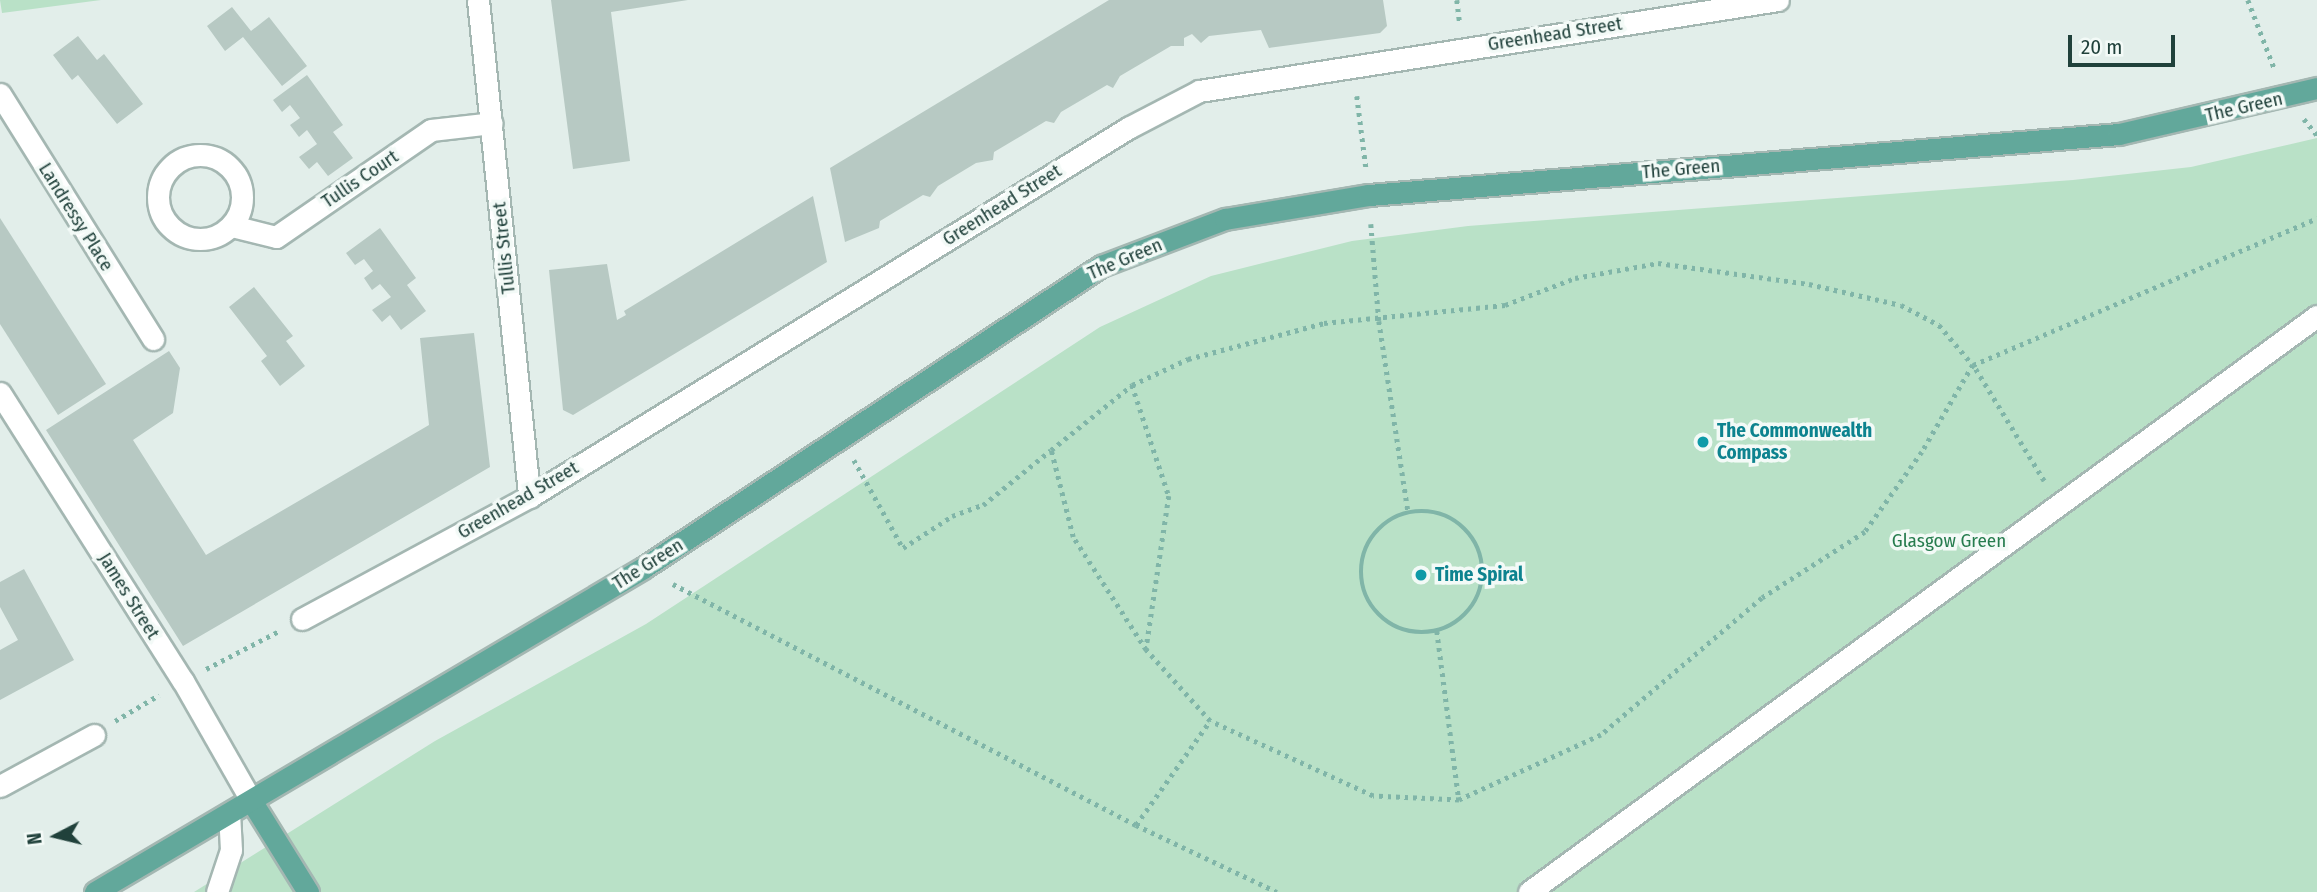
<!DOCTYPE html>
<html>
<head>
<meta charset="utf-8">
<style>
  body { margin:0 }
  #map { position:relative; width:2317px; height:892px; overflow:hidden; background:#e2eeea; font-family:"Fira Sans Condensed",sans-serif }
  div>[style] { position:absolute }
  .green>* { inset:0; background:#b9e1c7 }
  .building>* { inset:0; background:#b7c9c3 }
  .path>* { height:4.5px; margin-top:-2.25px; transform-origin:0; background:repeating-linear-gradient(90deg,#80b5a8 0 3.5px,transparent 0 8.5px) }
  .path>.ring { margin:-2.25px; padding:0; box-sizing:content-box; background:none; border:4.5px solid #80b5a8; border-radius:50% }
  .roads { filter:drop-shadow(2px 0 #a4b7b2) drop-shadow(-2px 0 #a4b7b2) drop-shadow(0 2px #a4b7b2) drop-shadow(0 -2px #a4b7b2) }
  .pedestrian>* { height:21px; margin:-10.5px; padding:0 10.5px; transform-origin:10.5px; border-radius:10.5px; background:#fff }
  .minor>* { height:21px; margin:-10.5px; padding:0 10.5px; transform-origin:10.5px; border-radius:10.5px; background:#fff }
  .minor>.ring { margin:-10.5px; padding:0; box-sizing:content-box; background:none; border:21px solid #fff; border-radius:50% }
  .tertiary>* { height:21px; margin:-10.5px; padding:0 10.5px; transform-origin:10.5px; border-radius:10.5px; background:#fff }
  .primary>* { height:21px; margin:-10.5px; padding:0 10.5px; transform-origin:10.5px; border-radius:10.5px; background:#62a89b }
  .dots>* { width:19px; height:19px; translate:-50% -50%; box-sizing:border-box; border:4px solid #f3faf7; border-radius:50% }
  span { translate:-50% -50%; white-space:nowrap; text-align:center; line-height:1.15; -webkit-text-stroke:7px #f3faf7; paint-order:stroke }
  .street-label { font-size:19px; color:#20413b }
  .culture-label { font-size:19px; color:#0d838f; font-weight:700 }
  .left { translate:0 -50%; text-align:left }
  .park-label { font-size:19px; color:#267c4e }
  .north { position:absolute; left:21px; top:801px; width:70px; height:70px; -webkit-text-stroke:5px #f3faf7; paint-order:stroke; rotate:263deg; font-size:19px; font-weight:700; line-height:28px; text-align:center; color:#20413b }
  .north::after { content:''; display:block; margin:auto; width:24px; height:32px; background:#20413b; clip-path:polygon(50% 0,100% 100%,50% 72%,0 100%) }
  .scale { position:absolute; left:2068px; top:35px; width:107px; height:32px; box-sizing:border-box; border:4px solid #20413b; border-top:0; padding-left:9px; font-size:21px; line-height:24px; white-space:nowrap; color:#20413b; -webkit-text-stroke:5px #f3faf7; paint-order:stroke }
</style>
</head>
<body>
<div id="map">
  <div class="green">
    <div style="clip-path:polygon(0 0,101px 0,2px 13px)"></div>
    <div style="clip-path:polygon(2317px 138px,2317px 892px,194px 892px,435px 741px,646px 624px,1100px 327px,1211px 276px,1352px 241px,1468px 226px,2073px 180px,2191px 167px)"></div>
  </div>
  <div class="building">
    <div style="clip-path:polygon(551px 0,688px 0,611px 12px,630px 161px,573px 169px)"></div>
    <div style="clip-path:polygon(1109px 0,1383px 0,1387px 26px,1380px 33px,1269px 48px,1261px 30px,1209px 36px,1201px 43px,1192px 34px,1184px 38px,1184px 46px,1171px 46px,1120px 76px,1113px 88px,1107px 85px,1061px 112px,1054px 123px,1046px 121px,994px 152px,993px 160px,976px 163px,938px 186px,930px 197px,923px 195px,880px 221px,879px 228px,845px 242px,830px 168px)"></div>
    <div style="clip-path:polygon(232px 7px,251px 31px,269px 17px,307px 66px,282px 86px,243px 37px,225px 51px,207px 26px)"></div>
    <div style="clip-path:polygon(78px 36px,97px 60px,104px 54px,143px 104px,117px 124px,78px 75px,72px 80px,53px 55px)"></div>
    <div style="clip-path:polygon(307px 75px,343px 125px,333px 132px,353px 158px,328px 176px,317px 162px,309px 169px,299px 157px,317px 144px,307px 130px,299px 137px,290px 125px,300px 118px,290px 105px,282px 112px,273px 100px)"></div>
    <div style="clip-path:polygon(813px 196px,827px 262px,573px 415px,563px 410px,549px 270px,607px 264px,617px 320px,626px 315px,624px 311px)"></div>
    <div style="clip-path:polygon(0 218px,106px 384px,58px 415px,0 324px)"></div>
    <div style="clip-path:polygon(380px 228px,416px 278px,407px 285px,426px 311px,401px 330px,390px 315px,382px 322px,372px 310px,391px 297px,380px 284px,372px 290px,364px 278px,373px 271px,364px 259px,355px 265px,346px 253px)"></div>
    <div style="clip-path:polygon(254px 287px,293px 336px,286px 341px,305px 366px,280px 386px,261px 361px,267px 356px,229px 307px)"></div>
    <div style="clip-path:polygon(474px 333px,490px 467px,183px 646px,46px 430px,169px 351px,180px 368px,173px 413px,133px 440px,206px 555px,429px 425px,420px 338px)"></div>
    <div style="clip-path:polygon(24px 569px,74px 660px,0 700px,0 650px,18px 640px,0 607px,0 582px)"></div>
  </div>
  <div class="path">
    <div style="left:1457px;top:0;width:23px;rotate:83deg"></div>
    <div style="left:2248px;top:0;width:75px;rotate:68.9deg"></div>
    <div style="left:1357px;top:96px;width:72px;rotate:82.8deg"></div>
    <div style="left:2304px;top:119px;width:21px;rotate:51deg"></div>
    <div style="left:1371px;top:224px;width:97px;rotate:85.3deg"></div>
    <div style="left:1379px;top:321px;width:192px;rotate:81.3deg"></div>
    <div style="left:1658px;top:263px;width:152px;rotate:7.9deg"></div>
    <div style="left:1809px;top:284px;width:94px;rotate:12.9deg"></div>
    <div style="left:1901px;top:305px;width:43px;rotate:27.8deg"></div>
    <div style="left:1939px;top:325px;width:52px;rotate:49.6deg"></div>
    <div style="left:1973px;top:365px;width:101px;rotate:120.4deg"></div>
    <div style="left:1922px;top:452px;width:98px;rotate:125.5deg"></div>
    <div style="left:1865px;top:532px;width:122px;rotate:147.3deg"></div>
    <div style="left:1762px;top:598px;width:211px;rotate:139.6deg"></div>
    <div style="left:1601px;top:735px;width:156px;rotate:155.4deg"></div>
    <div style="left:1459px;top:800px;width:86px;rotate:-177.3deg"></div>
    <div style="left:1373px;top:796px;width:179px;rotate:-155.3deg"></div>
    <div style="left:1210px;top:721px;width:96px;rotate:-132deg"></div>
    <div style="left:1146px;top:650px;width:135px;rotate:-122.9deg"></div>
    <div style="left:1073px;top:537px;width:90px;rotate:-104.2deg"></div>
    <div style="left:1051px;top:450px;width:104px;rotate:-38.7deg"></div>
    <div style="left:1132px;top:385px;width:62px;rotate:-24.9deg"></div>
    <div style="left:1188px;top:359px;width:141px;rotate:-14.8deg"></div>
    <div style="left:1324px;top:323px;width:182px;rotate:-5.7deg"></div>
    <div style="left:1505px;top:305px;width:75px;rotate:-21.1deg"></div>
    <div style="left:1575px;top:278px;width:84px;rotate:-10.2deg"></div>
    <div style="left:1132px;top:385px;width:117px;rotate:71.6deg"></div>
    <div style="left:1169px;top:496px;width:155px;rotate:98.5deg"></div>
    <div style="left:854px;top:460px;width:101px;rotate:60.9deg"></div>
    <div style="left:903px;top:548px;width:59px;rotate:-33.1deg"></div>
    <div style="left:952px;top:516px;width:33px;rotate:-20deg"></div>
    <div style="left:983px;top:505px;width:87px;rotate:-39deg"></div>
    <div style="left:2044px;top:481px;width:136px;rotate:-121.5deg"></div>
    <div style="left:1973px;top:365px;width:374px;rotate:-23.1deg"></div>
    <div class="ring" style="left:1361px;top:511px;width:117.5px;height:117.5px"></div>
    <div style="left:673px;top:584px;width:522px;rotate:27.5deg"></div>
    <div style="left:1136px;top:825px;width:156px;rotate:25.4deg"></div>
    <div style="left:1437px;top:631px;width:170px;rotate:82.6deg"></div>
    <div style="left:206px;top:669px;width:82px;rotate:-27.5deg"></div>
    <div style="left:115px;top:721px;width:51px;rotate:-30.6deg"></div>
    <div style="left:1136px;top:825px;width:128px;rotate:-54.6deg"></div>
  </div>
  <div class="roads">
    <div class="pedestrian">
      <div style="left:217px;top:892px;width:44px;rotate:-71.6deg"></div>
      <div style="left:231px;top:850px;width:36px;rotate:-93deg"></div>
      <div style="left:1529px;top:892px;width:976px;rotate:-36.17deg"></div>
    </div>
    <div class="minor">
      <div style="left:478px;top:0;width:500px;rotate:84.1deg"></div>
      <div style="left:0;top:94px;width:289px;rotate:58deg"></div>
      <div class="ring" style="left:158px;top:155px;width:63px;height:63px"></div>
      <div style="left:232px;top:226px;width:45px;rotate:14deg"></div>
      <div style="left:276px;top:237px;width:188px;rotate:-34.6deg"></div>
      <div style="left:431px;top:130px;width:61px;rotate:-6.5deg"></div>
      <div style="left:302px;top:619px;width:258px;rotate:-28.3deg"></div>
      <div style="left:529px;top:497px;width:704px;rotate:-31.63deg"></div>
      <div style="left:1128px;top:128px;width:80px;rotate:-27.5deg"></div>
      <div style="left:1199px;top:91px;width:586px;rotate:-8.93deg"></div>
      <div style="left:0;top:786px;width:107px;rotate:-28.5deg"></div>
    </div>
    <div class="tertiary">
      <div style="left:0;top:393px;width:341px;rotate:57.6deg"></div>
      <div style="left:183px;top:681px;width:139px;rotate:60.3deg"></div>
    </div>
    <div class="primary">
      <div style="left:252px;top:802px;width:106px;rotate:58.1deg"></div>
      <div style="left:95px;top:892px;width:637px;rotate:-30.59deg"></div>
      <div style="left:643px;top:568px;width:549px;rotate:-33.4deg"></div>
      <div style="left:1101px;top:266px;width:133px;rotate:-20.8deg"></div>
      <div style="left:1225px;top:219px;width:146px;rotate:-9.5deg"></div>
      <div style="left:1369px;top:195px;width:752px;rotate:-4.65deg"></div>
      <div style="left:2119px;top:134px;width:203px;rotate:-13.1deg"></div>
    </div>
  </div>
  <div class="dots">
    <div style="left:1703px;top:442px;background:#0f9aa8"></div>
    <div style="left:1421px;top:575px;background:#0f9aa8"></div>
  </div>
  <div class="street-label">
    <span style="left:1555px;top:34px;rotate:-9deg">Greenhead Street</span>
    <span style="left:2244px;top:107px;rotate:-13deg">The Green</span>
    <span style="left:1681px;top:169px;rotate:-5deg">The Green</span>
    <span style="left:360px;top:179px;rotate:-34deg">Tullis Court</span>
    <span style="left:1002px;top:205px;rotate:-32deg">Greenhead Street</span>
    <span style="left:76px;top:217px;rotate:58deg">Landressy Place</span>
    <span style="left:504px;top:248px;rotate:-96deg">Tullis Street</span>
    <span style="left:1125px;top:259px;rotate:-23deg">The Green</span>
    <span style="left:518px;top:500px;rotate:-30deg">Greenhead Street</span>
    <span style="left:648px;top:564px;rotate:-32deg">The Green</span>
    <span style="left:129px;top:596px;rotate:58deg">James Street</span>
  </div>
  <div class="culture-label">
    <span class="left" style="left:1717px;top:442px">The Commonwealth<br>Compass</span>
    <span class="left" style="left:1435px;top:575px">Time Spiral</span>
  </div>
  <div class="park-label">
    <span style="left:1949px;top:541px">Glasgow Green</span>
  </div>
  <div class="north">N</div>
  <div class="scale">20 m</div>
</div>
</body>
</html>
